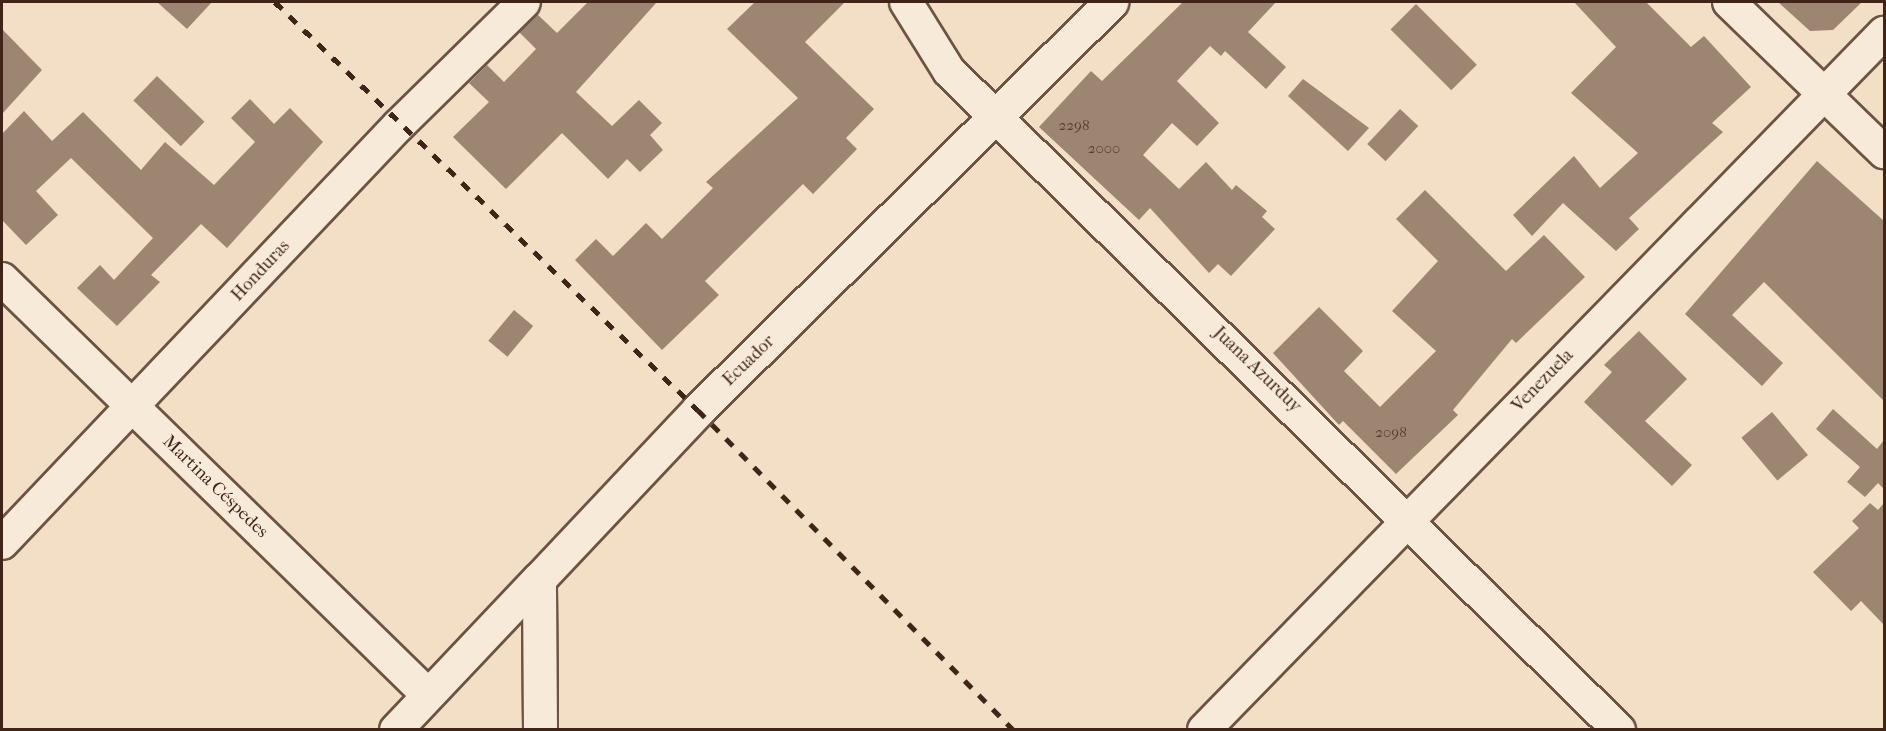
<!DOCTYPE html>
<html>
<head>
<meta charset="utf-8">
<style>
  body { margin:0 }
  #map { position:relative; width:1886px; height:731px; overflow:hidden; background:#f2dfc5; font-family:"IM FELL French Canon",serif }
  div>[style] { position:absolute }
  .building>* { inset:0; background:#9c8571; transform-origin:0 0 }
  .roads { filter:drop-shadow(2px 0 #6c5342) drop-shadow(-2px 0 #6c5342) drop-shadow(0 2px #6c5342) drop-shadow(0 -2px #6c5342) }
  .minor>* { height:32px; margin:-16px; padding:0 16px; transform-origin:16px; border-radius:16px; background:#f7ead9 }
  .secondary>* { height:33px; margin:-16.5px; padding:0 16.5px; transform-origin:16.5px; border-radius:16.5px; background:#f7ead9 }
  .rail>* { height:4.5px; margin-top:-2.25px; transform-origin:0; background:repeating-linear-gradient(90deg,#3f2417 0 10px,transparent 0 20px) }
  span { translate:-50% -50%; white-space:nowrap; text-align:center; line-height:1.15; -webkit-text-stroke:5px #f7ead9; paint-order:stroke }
  .number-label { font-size:15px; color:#563c2e }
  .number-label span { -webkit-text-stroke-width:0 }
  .street-label { font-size:18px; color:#3f2417 }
  .frame { position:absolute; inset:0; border:3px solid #3f2417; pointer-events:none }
</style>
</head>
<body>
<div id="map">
  <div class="building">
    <div style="clip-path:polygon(157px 2px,212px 2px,187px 29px)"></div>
    <div style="clip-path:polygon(588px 2px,657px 2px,576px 92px,612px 126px,639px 100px,662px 123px,650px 135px,663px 150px,640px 172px,627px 159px,608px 179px,562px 133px,506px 189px,453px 137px,489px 102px,469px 83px,487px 65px,504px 82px,536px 49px,519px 32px,537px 14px,557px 33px)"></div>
    <div style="clip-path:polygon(755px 2px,845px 2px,805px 42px,874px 109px,846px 138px,857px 149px,813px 194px,803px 184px,705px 281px,719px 295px,662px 350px,575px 260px,596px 239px,613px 256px,646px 223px,662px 239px,713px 188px,706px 182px,798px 98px,727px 29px)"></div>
    <div style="clip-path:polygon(1183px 2px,1276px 2px,1248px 32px,1286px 67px,1266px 89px,1225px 51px,1221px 56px,1210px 46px,1177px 81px,1219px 123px,1197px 146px,1172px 123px,1143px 155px,1179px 189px,1206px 162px,1232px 190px,1236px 185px,1267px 211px,1262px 217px,1275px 229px,1231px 276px,1218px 264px,1209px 273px,1150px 208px,1139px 220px,1039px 127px,1091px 71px,1102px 81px)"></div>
    <div style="clip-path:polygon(1574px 2px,1646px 2px,1691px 47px,1704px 36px,1751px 87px,1712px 123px,1723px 132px,1629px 218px,1639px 229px,1616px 251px,1563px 203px,1532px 236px,1513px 215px,1574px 156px,1600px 188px,1638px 153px,1571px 93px,1616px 47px)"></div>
    <div style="clip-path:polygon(1778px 2px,1862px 2px,1833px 30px,1810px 31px)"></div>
    <div style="left:1416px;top:4px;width:86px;height:36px;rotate:45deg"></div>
    <div style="clip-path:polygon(2px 29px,42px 70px,2px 114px)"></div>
    <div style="left:157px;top:76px;width:66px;height:34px;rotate:44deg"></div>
    <div style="clip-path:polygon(1303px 79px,1369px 128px,1348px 151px,1288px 96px)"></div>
    <div style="clip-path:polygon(250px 99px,274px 124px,290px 108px,323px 142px,227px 248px,201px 224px,151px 275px,160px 282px,117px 326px,77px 288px,100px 265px,114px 280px,153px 238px,71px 158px,36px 191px,58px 215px,26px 245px,2px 220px,2px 134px,24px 111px,52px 141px,83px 112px,141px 170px,165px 142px,214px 185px,255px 142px,231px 118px)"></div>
    <div style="left:1400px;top:109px;width:25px;height:48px;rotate:43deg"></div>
    <div style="clip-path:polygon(1817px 161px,1884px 221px,1884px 401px,1764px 282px,1732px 315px,1783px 363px,1762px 386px,1685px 314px)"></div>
    <div style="clip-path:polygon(1425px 190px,1506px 271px,1544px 235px,1585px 277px,1516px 343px,1512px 339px,1453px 410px,1458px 415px,1396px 474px,1343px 421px,1339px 425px,1273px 353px,1319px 307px,1363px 351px,1344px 371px,1380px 407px,1436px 351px,1392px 311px,1438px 261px,1396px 219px)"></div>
    <div style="left:514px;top:310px;width:25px;height:40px;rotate:40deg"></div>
    <div style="clip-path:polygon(1639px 331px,1687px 379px,1645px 421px,1692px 465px,1672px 486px,1584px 402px,1612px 372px,1604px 365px)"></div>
    <div style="clip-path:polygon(1833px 409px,1877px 449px,1884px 440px,1884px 489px,1878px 483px,1865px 497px,1847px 482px,1860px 467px,1816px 429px)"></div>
    <div style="left:1772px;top:412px;width:56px;height:40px;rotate:50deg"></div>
    <div style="clip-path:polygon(1870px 503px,1878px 510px,1884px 503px,1884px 625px,1861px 601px,1851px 611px,1813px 572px,1859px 528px,1852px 521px)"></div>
  </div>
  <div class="roads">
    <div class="minor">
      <div style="left:906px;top:2px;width:81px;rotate:58.1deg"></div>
      <div style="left:949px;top:71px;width:940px;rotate:44.53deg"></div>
      <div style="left:1729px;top:2px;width:216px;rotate:44.1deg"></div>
      <div style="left:2px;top:279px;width:594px;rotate:44.32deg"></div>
      <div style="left:2px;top:543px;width:576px;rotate:-46.48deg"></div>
      <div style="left:399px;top:125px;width:175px;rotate:-44.5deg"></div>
      <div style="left:396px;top:730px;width:208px;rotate:-46.6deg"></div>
      <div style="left:1204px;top:730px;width:974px;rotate:-45.71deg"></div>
    </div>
    <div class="secondary">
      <div style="left:540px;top:730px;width:151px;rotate:-90.4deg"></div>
      <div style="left:539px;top:579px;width:232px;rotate:-46.7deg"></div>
      <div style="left:698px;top:410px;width:581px;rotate:-44.65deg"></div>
    </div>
  </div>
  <div class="rail">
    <div style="left:275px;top:2px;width:588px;rotate:43.97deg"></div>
    <div style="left:698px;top:410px;width:450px;rotate:45.4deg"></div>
  </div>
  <div class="number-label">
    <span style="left:1074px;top:126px">2298</span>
    <span style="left:1104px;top:149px">2000</span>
    <span style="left:1391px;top:433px">2098</span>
  </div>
  <div class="street-label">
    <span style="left:261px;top:271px;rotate:-47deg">Honduras</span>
    <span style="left:749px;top:361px;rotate:-44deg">Ecuador</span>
    <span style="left:1257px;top:370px;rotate:44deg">Juana Azurduy</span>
    <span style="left:1543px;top:381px;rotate:-46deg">Venezuela</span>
    <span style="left:215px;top:487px;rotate:44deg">Martina Céspedes</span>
  </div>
  <div class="frame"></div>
</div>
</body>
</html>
